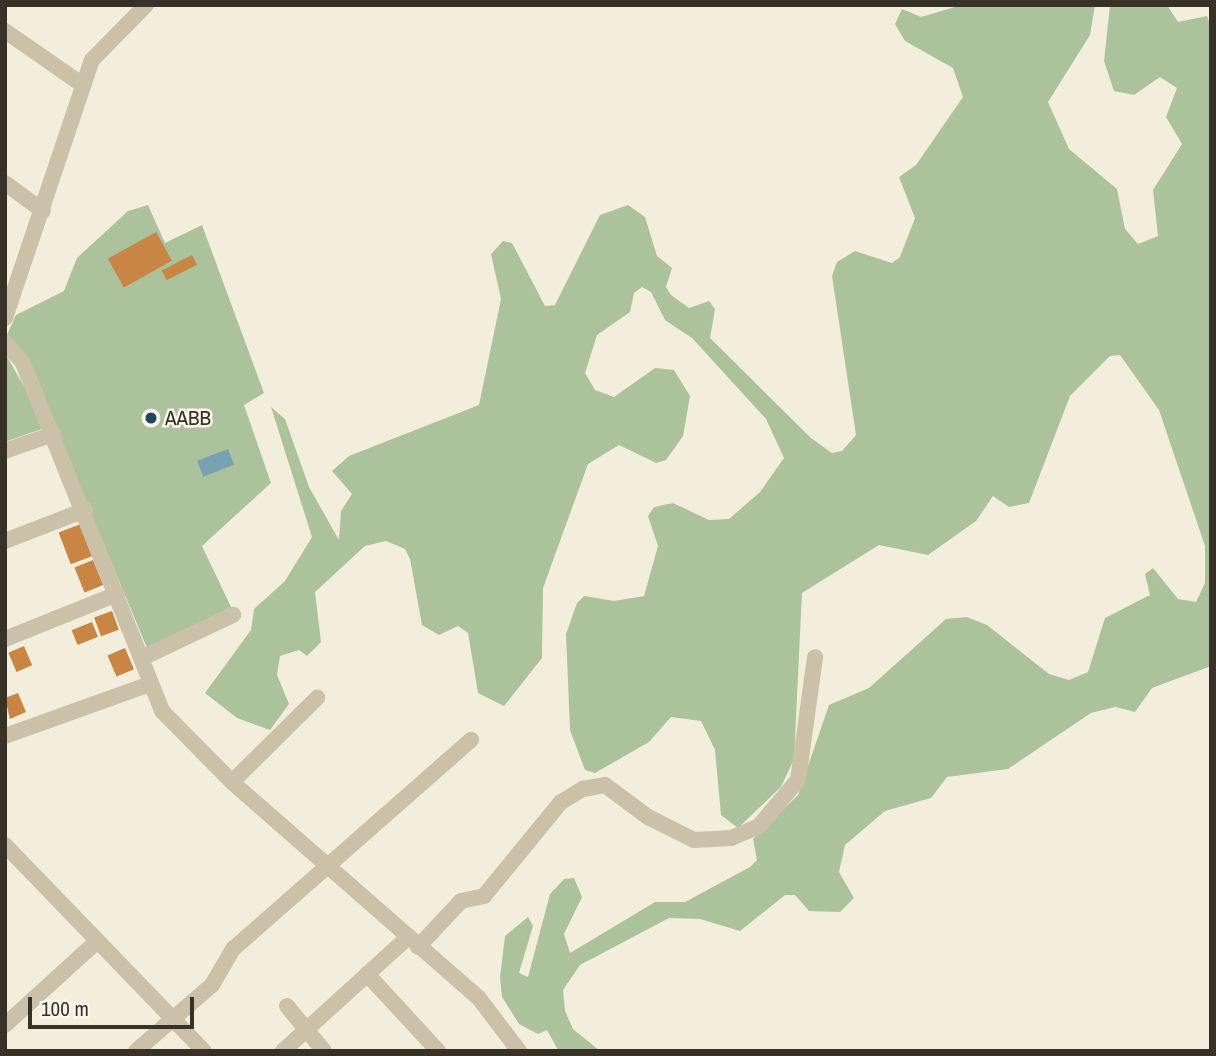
<!DOCTYPE html>
<html>
<head>
<meta charset="utf-8">
<style>
  body { margin:0 }
  #map { position:relative; width:1216px; height:1056px; overflow:hidden; background:#f3eedc; font-family:"Archivo Narrow",sans-serif }
  div>[style] { position:absolute }
  .green>* { inset:0; background:#acc29c }
  .water>* { inset:0; background:#7aa1b0; transform-origin:0 0 }
  .building>* { inset:0; background:#c88544; transform-origin:0 0 }
  .minor>* { height:16px; margin:-8px; padding:0 8px; transform-origin:8px; border-radius:8px; background:#cbc1a8 }
  .dots>* { width:19px; height:19px; translate:-50% -50%; box-sizing:border-box; border:4px solid #faf6e9; border-radius:50% }
  span { translate:-50% -50%; white-space:nowrap; text-align:center; line-height:1.15; -webkit-text-stroke:5px #faf6e9; paint-order:stroke }
  .poi-label { font-size:21px; color:#383128 }
  .left { translate:0 -50%; text-align:left }
  .frame { position:absolute; inset:0; border:7px solid #383128; pointer-events:none }
  .scale { position:absolute; left:28px; top:997px; width:166px; height:32px; box-sizing:border-box; border:4px solid #383128; border-top:0; padding-left:9px; font-size:21px; line-height:24px; white-space:nowrap; color:#383128; -webkit-text-stroke:5px #faf6e9; paint-order:stroke }
</style>
</head>
<body>
<div id="map">
  <div class="green">
    <div style="clip-path:polygon(962px 5px,1095px 5px,1090px 35px,1048px 102px,1069px 149px,1117px 189px,1125px 229px,1138px 244px,1158px 236px,1153px 190px,1182px 144px,1166px 117px,1177px 88px,1160px 77px,1134px 95px,1114px 91px,1104px 61px,1110px 5px,1167px 5px,1178px 22px,1207px 16px,1211px 26px,1211px 666px,1152px 688px,1135px 712px,1115px 707px,1091px 713px,1008px 769px,947px 777px,931px 798px,885px 811px,845px 845px,839px 872px,854px 898px,840px 912px,809px 911px,795px 895px,785px 895px,740px 931px,700px 919px,669px 918px,580px 965px,563px 990px,565px 1011px,573px 1029px,600px 1051px,558px 1050px,547px 1030px,538px 1034px,519px 1024px,502px 997px,500px 977px,505px 936px,528px 917px,533px 926px,519px 973px,528px 977px,550px 894px,564px 879px,574px 878px,582px 897px,564px 934px,570px 953px,655px 902px,685px 902px,750px 867px,757px 860px,753px 839px,798px 795px,829px 705px,869px 688px,946px 619px,967px 617px,987px 625px,1049px 674px,1069px 680px,1088px 672px,1105px 618px,1150px 595px,1145px 574px,1153px 568px,1178px 599px,1196px 602px,1205px 583px,1205px 546px,1159px 410px,1120px 355px,1110px 356px,1070px 396px,1029px 503px,1009px 507px,993px 496px,976px 521px,928px 555px,879px 545px,802px 593px,794px 759px,781px 787px,738px 828px,721px 815px,715px 750px,701px 721px,671px 717px,649px 742px,595px 773px,585px 770px,570px 730px,566px 634px,577px 603px,584px 596px,614px 601px,644px 596px,658px 546px,648px 516px,654px 507px,673px 503px,709px 520px,729px 519px,760px 492px,784px 458px,766px 419px,692px 338px,665px 320px,651px 292px,642px 287px,634px 293px,630px 312px,597px 335px,585px 373px,595px 390px,614px 397px,655px 368px,674px 370px,690px 396px,683px 436px,666px 460px,656px 463px,619px 445px,588px 464px,543px 588px,542px 658px,504px 706px,478px 693px,468px 633px,458px 626px,439px 635px,422px 625px,410px 559px,405px 549px,386px 541px,365px 546px,315px 592px,321px 642px,307px 656px,299px 650px,280px 656px,277px 675px,289px 704px,270px 730px,237px 718px,205px 693px,251px 630px,254px 609px,285px 581px,312px 537px,271px 407px,285px 419px,309px 487px,339px 540px,341px 511px,352px 494px,332px 471px,349px 456px,479px 405px,501px 299px,491px 254px,503px 241px,512px 243px,545px 306px,555px 305px,600px 215px,628px 205px,645px 217px,657px 256px,672px 268px,666px 287px,671px 295px,689px 308px,709px 301px,715px 309px,710px 338px,811px 438px,832px 453px,842px 451px,856px 435px,832px 276px,837px 262px,855px 251px,892px 263px,900px 257px,915px 218px,899px 177px,916px 165px,963px 97px,953px 68px,905px 41px,895px 24px,902px 9px,921px 17px)"></div>
    <div style="clip-path:polygon(148px 205px,165px 243px,202px 225px,264px 393px,244px 405px,271px 483px,202px 546px,232px 609px,147px 648px,57px 432px,6px 337px,16px 315px,64px 291px,77px 258px,128px 211px)"></div>
    <div style="clip-path:polygon(5px 353px,47px 427px,5px 442px)"></div>
  </div>
  <div class="water">
    <div style="left:228px;top:449px;width:17px;height:33px;rotate:69deg"></div>
  </div>
  <div class="building">
    <div style="left:156px;top:232px;width:33px;height:55px;rotate:61deg"></div>
    <div style="left:192px;top:255px;width:11px;height:34px;rotate:63deg"></div>
    <div style="left:81px;top:524px;width:34px;height:24px;rotate:69deg"></div>
    <div style="left:93px;top:560px;width:27px;height:20px;rotate:68deg"></div>
    <div style="left:112px;top:611px;width:20px;height:19px;rotate:70deg"></div>
    <div style="left:92px;top:622px;width:16px;height:22px;rotate:68deg"></div>
    <div style="left:24px;top:646px;width:21px;height:17px;rotate:67deg"></div>
    <div style="left:125px;top:648px;width:23px;height:19px;rotate:67deg"></div>
    <div style="clip-path:polygon(18px 693px,26px 712px,10px 719px,5px 698px)"></div>
  </div>
  <div class="minor">
    <div style="left:5px;top:31px;width:95px;rotate:34.7deg"></div>
    <div style="left:5px;top:183px;width:47px;rotate:36.4deg"></div>
    <div style="left:5px;top:318px;width:272px;rotate:-71.4deg"></div>
    <div style="left:92px;top:60px;width:77px;rotate:-45.5deg"></div>
    <div style="left:5px;top:342px;width:28px;rotate:49deg"></div>
    <div style="left:23px;top:363px;width:375px;rotate:68.2deg"></div>
    <div style="left:162px;top:711px;width:100px;rotate:45.4deg"></div>
    <div style="left:232px;top:782px;width:327px;rotate:41.2deg"></div>
    <div style="left:478px;top:997px;width:68px;rotate:52.8deg"></div>
    <div style="left:5px;top:451px;width:51px;rotate:-19.5deg"></div>
    <div style="left:5px;top:541px;width:86px;rotate:-21.2deg"></div>
    <div style="left:5px;top:639px;width:121px;rotate:-21.9deg"></div>
    <div style="left:142px;top:658px;width:101px;rotate:-25.3deg"></div>
    <div style="left:5px;top:736px;width:154px;rotate:-19.7deg"></div>
    <div style="left:232px;top:782px;width:120px;rotate:-44.7deg"></div>
    <div style="left:5px;top:845px;width:286px;rotate:46deg"></div>
    <div style="left:418px;top:947px;width:63px;rotate:-46.9deg"></div>
    <div style="left:461px;top:901px;width:24px;rotate:-12deg"></div>
    <div style="left:484px;top:896px;width:122px;rotate:-50.7deg"></div>
    <div style="left:561px;top:802px;width:26px;rotate:-31deg"></div>
    <div style="left:583px;top:789px;width:22px;rotate:-10deg"></div>
    <div style="left:605px;top:785px;width:54px;rotate:36.7deg"></div>
    <div style="left:648px;top:817px;width:51px;rotate:26.6deg"></div>
    <div style="left:694px;top:840px;width:37px;rotate:-3deg"></div>
    <div style="left:731px;top:838px;width:30px;rotate:-23deg"></div>
    <div style="left:759px;top:826px;width:60px;rotate:-49.7deg"></div>
    <div style="left:798px;top:780px;width:124px;rotate:-82.1deg"></div>
    <div style="left:367px;top:974px;width:105px;rotate:47.3deg"></div>
    <div style="left:287px;top:1006px;width:58px;rotate:50.6deg"></div>
    <div style="left:5px;top:1025px;width:120px;rotate:-42.3deg"></div>
    <div style="left:136px;top:1051px;width:101px;rotate:-41deg"></div>
    <div style="left:212px;top:985px;width:42px;rotate:-59.7deg"></div>
    <div style="left:233px;top:949px;width:317px;rotate:-41.3deg"></div>
    <div style="left:283px;top:1051px;width:168px;rotate:-42.3deg"></div>
  </div>
  <div class="dots">
    <div style="left:151px;top:418px;background:#1d475a"></div>
  </div>
  <div class="poi-label">
    <span class="left" style="left:165px;top:418px">AABB</span>
  </div>
  <div class="frame"></div>
  <div class="scale">100 m</div>
</div>
</body>
</html>
